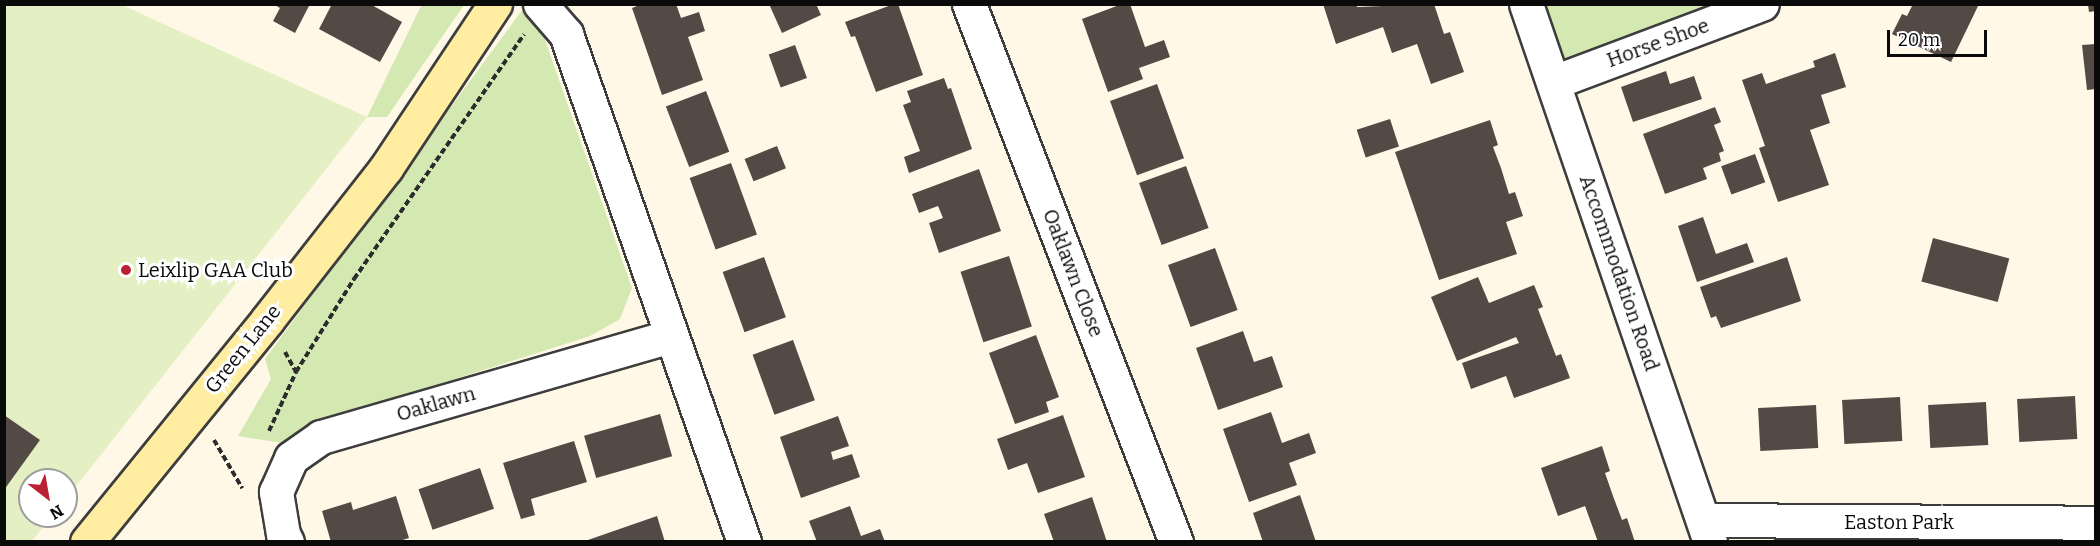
<!DOCTYPE html>
<html>
<head>
<meta charset="utf-8">
<style>
  body { margin:0 }
  #map { position:relative; width:2100px; height:546px; overflow:hidden; background:#fff8e7; font-family:Bitter,serif }
  div>[style] { position:absolute }
  .green>* { inset:0; background:#d3e9b1 }
  .pitch>* { inset:0; background:#e4f0c3 }
  .building>* { inset:0; background:#534a46; transform-origin:0 0 }
  .path>* { height:4px; margin-top:-2px; transform-origin:0; background:repeating-linear-gradient(90deg,#2c2c2c 0 6px,transparent 0 9px) }
  .roads { filter:drop-shadow(2px 0 #3d3d3d) drop-shadow(-2px 0 #3d3d3d) drop-shadow(0 2px #3d3d3d) drop-shadow(0 -2px #3d3d3d) }
  .street>* { height:33px; margin:-16.5px; padding:0 16.5px; transform-origin:16.5px; border-radius:16.5px; background:#fff }
  .secondary>* { height:33px; margin:-16.5px; padding:0 16.5px; transform-origin:16.5px; border-radius:16.5px; background:#ffeda2 }
  .dots>* { width:16px; height:16px; translate:-50% -50%; box-sizing:border-box; border:3px solid #fff; border-radius:50% }
  span { translate:-50% -50%; white-space:nowrap; text-align:center; line-height:1.15; -webkit-text-stroke:6px #fff; paint-order:stroke }
  .street-label { font-size:20px; color:#0a0a0a }
  .poi-label { font-size:20px; color:#0a0a0a }
  .left { translate:0 -50%; text-align:left }
  .frame { position:absolute; inset:0; border:6px solid #0a0a0a; pointer-events:none }
  .north { position:absolute; left:18px; top:468px; width:60px; height:60px; box-sizing:border-box; background:#fff; border:2px solid #9d9d9d; border-radius:50%; rotate:149deg; font-size:16px; font-weight:700; line-height:24px; text-align:center; color:#0a0a0a }
  .north::after { content:''; display:block; margin:auto; width:21px; height:27px; background:#bc2034; clip-path:polygon(50% 0,100% 100%,50% 72%,0 100%) }
  .scale { position:absolute; left:1887px; top:30px; width:100px; height:27px; box-sizing:border-box; border:3px solid #0a0a0a; border-top:0; padding-left:8px; font-size:18px; line-height:21px; white-space:nowrap; color:#0a0a0a; -webkit-text-stroke:4px #fff; paint-order:stroke }
</style>
</head>
<body>
<div id="map">
  <div class="green">
    <div style="clip-path:polygon(422px 4px,464px 5px,387px 117px,367px 117px)"></div>
    <div style="clip-path:polygon(1544px 4px,1731px 5px,1564px 60px)"></div>
    <div style="clip-path:polygon(523px 9px,537px 17px,632px 288px,620px 319px,590px 336px,327px 420px,281px 443px,238px 436px,271px 379px,265px 359px)"></div>
  </div>
  <div class="pitch">
    <div style="clip-path:polygon(4px 5px,122px 5px,367px 117px,66px 499px,66px 480px,30px 480px,30px 516px,52px 516px,32px 541px,5px 541px)"></div>
  </div>
  <div class="building">
    <div style="clip-path:polygon(273px 4px,310px 4px,295px 33px,273px 21px,280px 8px)"></div>
    <div style="clip-path:polygon(332px 4px,370px 4px,402px 22px,380px 62px,319px 29px)"></div>
    <div style="clip-path:polygon(642px 4px,676px 4px,681px 18px,699px 12px,705px 31px,688px 37px,703px 80px,662px 95px,632px 8px)"></div>
    <div style="clip-path:polygon(769px 4px,816px 4px,821px 15px,782px 33px)"></div>
    <div style="clip-path:polygon(894px 4px,898px 4px,923px 75px,876px 92px,855px 36px,851px 37px,845px 22px)"></div>
    <div style="clip-path:polygon(1122px 4px,1130px 4px,1145px 47px,1164px 40px,1170px 57px,1139px 68px,1143px 79px,1108px 92px,1082px 19px)"></div>
    <div style="clip-path:polygon(1323px 4px,1357px 4px,1357px 7px,1434px 4px,1444px 34px,1450px 32px,1464px 72px,1431px 84px,1417px 44px,1392px 53px,1383px 27px,1336px 44px)"></div>
    <div style="clip-path:polygon(1913px 4px,1979px 4px,1951px 62px,1892px 34px,1902px 14px,1907px 16px)"></div>
    <div style="clip-path:polygon(2088px 5px,2096px 5px,2096px 11px,2089px 12px)"></div>
    <div style="clip-path:polygon(2096px 44px,2096px 89px,2087px 90px,2082px 45px)"></div>
    <div style="left:795px;top:45px;width:35px;height:28px;rotate:70deg"></div>
    <div style="clip-path:polygon(1835px 53px,1846px 87px,1821px 95px,1830px 123px,1810px 130px,1829px 185px,1778px 202px,1759px 148px,1765px 146px,1742px 80px,1762px 73px,1766px 84px,1815px 67px,1813px 61px)"></div>
    <div style="clip-path:polygon(1666px 71px,1670px 84px,1694px 76px,1702px 99px,1633px 122px,1621px 87px)"></div>
    <div style="clip-path:polygon(944px 78px,948px 89px,951px 88px,972px 149px,909px 173px,904px 157px,920px 151px,903px 105px,911px 102px,907px 91px)"></div>
    <div style="left:1157px;top:84px;width:79px;height:50px;rotate:70deg"></div>
    <div style="left:706px;top:91px;width:65px;height:43px;rotate:69deg"></div>
    <div style="clip-path:polygon(1715px 107px,1721px 122px,1714px 125px,1724px 151px,1719px 153px,1721px 161px,1703px 168px,1707px 179px,1665px 194px,1643px 134px)"></div>
    <div style="left:1390px;top:119px;width:29px;height:35px;rotate:72deg"></div>
    <div style="clip-path:polygon(1490px 120px,1498px 145px,1493px 147px,1501px 168px,1509px 194px,1515px 192px,1523px 216px,1506px 222px,1517px 254px,1439px 280px,1395px 152px)"></div>
    <div style="left:777px;top:146px;width:24px;height:35px;rotate:68deg"></div>
    <div style="left:1755px;top:154px;width:30px;height:36px;rotate:70deg"></div>
    <div style="left:731px;top:163px;width:76px;height:44px;rotate:70deg"></div>
    <div style="left:1186px;top:166px;width:66px;height:50px;rotate:70deg"></div>
    <div style="clip-path:polygon(979px 169px,1001px 231px,939px 253px,929px 223px,943px 218px,938px 206px,919px 213px,912px 194px)"></div>
    <div style="clip-path:polygon(1703px 217px,1716px 254px,1747px 243px,1754px 262px,1697px 282px,1678px 226px)"></div>
    <div style="left:1933px;top:238px;width:79px;height:45px;rotate:15deg"></div>
    <div style="left:1215px;top:248px;width:66px;height:50px;rotate:70deg"></div>
    <div style="left:1009px;top:256px;width:74px;height:51px;rotate:72deg"></div>
    <div style="left:764px;top:257px;width:64px;height:44px;rotate:70deg"></div>
    <div style="clip-path:polygon(1787px 257px,1801px 301px,1721px 328px,1716px 316px,1711px 318px,1700px 287px)"></div>
    <div style="clip-path:polygon(1478px 277px,1489px 303px,1534px 285px,1543px 307px,1538px 309px,1556px 356px,1561px 354px,1570px 378px,1514px 398px,1506px 376px,1471px 389px,1462px 363px,1519px 343px,1516px 337px,1457px 361px,1431px 297px)"></div>
    <div style="clip-path:polygon(1243px 331px,1254px 362px,1272px 356px,1283px 387px,1218px 410px,1196px 348px)"></div>
    <div style="clip-path:polygon(1036px 335px,1059px 397px,1046px 402px,1049px 412px,1015px 424px,989px 353px)"></div>
    <div style="left:793px;top:340px;width:64px;height:43px;rotate:70deg"></div>
    <div style="left:2075px;top:396px;width:43px;height:58px;rotate:87deg"></div>
    <div style="left:1900px;top:397px;width:44px;height:58px;rotate:87deg"></div>
    <div style="left:1986px;top:402px;width:43px;height:58px;rotate:87deg"></div>
    <div style="left:1816px;top:405px;width:43px;height:58px;rotate:87deg"></div>
    <div style="clip-path:polygon(1271px 412px,1282px 443px,1309px 433px,1316px 453px,1289px 463px,1297px 485px,1249px 502px,1223px 429px)"></div>
    <div style="left:660px;top:414px;width:44px;height:79px;rotate:74deg"></div>
    <div style="clip-path:polygon(4px 415px,40px 440px,4px 490px)"></div>
    <div style="clip-path:polygon(1063px 415px,1085px 477px,1038px 493px,1027px 463px,1008px 470px,997px 439px)"></div>
    <div style="clip-path:polygon(838px 416px,849px 446px,831px 452px,833px 460px,852px 454px,860px 477px,801px 498px,780px 437px)"></div>
    <div style="clip-path:polygon(574px 441px,587px 482px,531px 499px,535px 515px,521px 519px,503px 463px)"></div>
    <div style="clip-path:polygon(1602px 446px,1610px 471px,1605px 473px,1613px 496px,1622px 520px,1627px 518px,1635px 542px,1598px 542px,1585px 506px,1558px 516px,1541px 468px)"></div>
    <div style="left:480px;top:468px;width:43px;height:65px;rotate:71deg"></div>
    <div style="clip-path:polygon(1300px 495px,1316px 542px,1263px 542px,1253px 513px)"></div>
    <div style="clip-path:polygon(396px 496px,409px 538px,396px 542px,331px 542px,322px 511px,351px 502px,353px 510px)"></div>
    <div style="clip-path:polygon(1092px 497px,1107px 542px,1054px 542px,1044px 514px)"></div>
    <div style="clip-path:polygon(850px 506px,861px 536px,880px 529px,885px 542px,817px 542px,809px 521px)"></div>
    <div style="clip-path:polygon(657px 516px,665px 542px,585px 542px,585px 541px)"></div>
  </div>
  <div class="path">
    <div style="left:285px;top:352px;width:23px;rotate:61deg"></div>
    <div style="left:269px;top:431px;width:65px;rotate:-65.4deg"></div>
    <div style="left:296px;top:372px;width:110px;rotate:-58.1deg"></div>
    <div style="left:354px;top:279px;width:298px;rotate:-55.2deg"></div>
    <div style="left:214px;top:440px;width:56px;rotate:59.7deg"></div>
  </div>
  <div class="roads">
    <div class="street">
      <div style="left:540px;top:4px;width:40px;rotate:49deg"></div>
      <div style="left:566px;top:34px;width:538px;rotate:70.69deg"></div>
      <div style="left:969px;top:4px;width:576px;rotate:68.96deg"></div>
      <div style="left:1526px;top:4px;width:569px;rotate:71.12deg"></div>
      <div style="left:1554px;top:82px;width:222px;rotate:-20.6deg"></div>
      <div style="left:1703px;top:520px;width:393px;rotate:0.4deg"></div>
      <div style="left:287px;top:542px;width:9px;rotate:-117deg"></div>
      <div style="left:283px;top:534px;width:43px;rotate:-99.5deg"></div>
      <div style="left:276px;top:492px;width:37px;rotate:-66deg"></div>
      <div style="left:291px;top:458px;width:37px;rotate:-35deg"></div>
      <div style="left:321px;top:437px;width:364px;rotate:-16.1deg"></div>
    </div>
    <div class="secondary">
      <div style="left:87px;top:542px;width:287px;rotate:-50.9deg"></div>
      <div style="left:268px;top:319px;width:192px;rotate:-52deg"></div>
      <div style="left:386px;top:168px;width:197px;rotate:-56.4deg"></div>
    </div>
  </div>
  <div class="dots">
    <div style="left:126px;top:270px;background:#bc2034"></div>
  </div>
  <div class="street-label">
    <span style="left:1658px;top:43px;rotate:-20deg">Horse Shoe</span>
    <span style="left:1073px;top:273px;rotate:69deg">Oaklawn Close</span>
    <span style="left:1619px;top:273px;rotate:71deg">Accommodation Road</span>
    <span style="left:243px;top:349px;rotate:-51deg">Green Lane</span>
    <span style="left:436px;top:404px;rotate:-16deg">Oaklawn</span>
    <span style="left:1899px;top:522px">Easton Park</span>
  </div>
  <div class="poi-label">
    <span class="left" style="left:138px;top:270px">Leixlip GAA Club</span>
  </div>
  <div class="frame"></div>
  <div class="north">N</div>
  <div class="scale">20 m</div>
</div>
</body>
</html>
